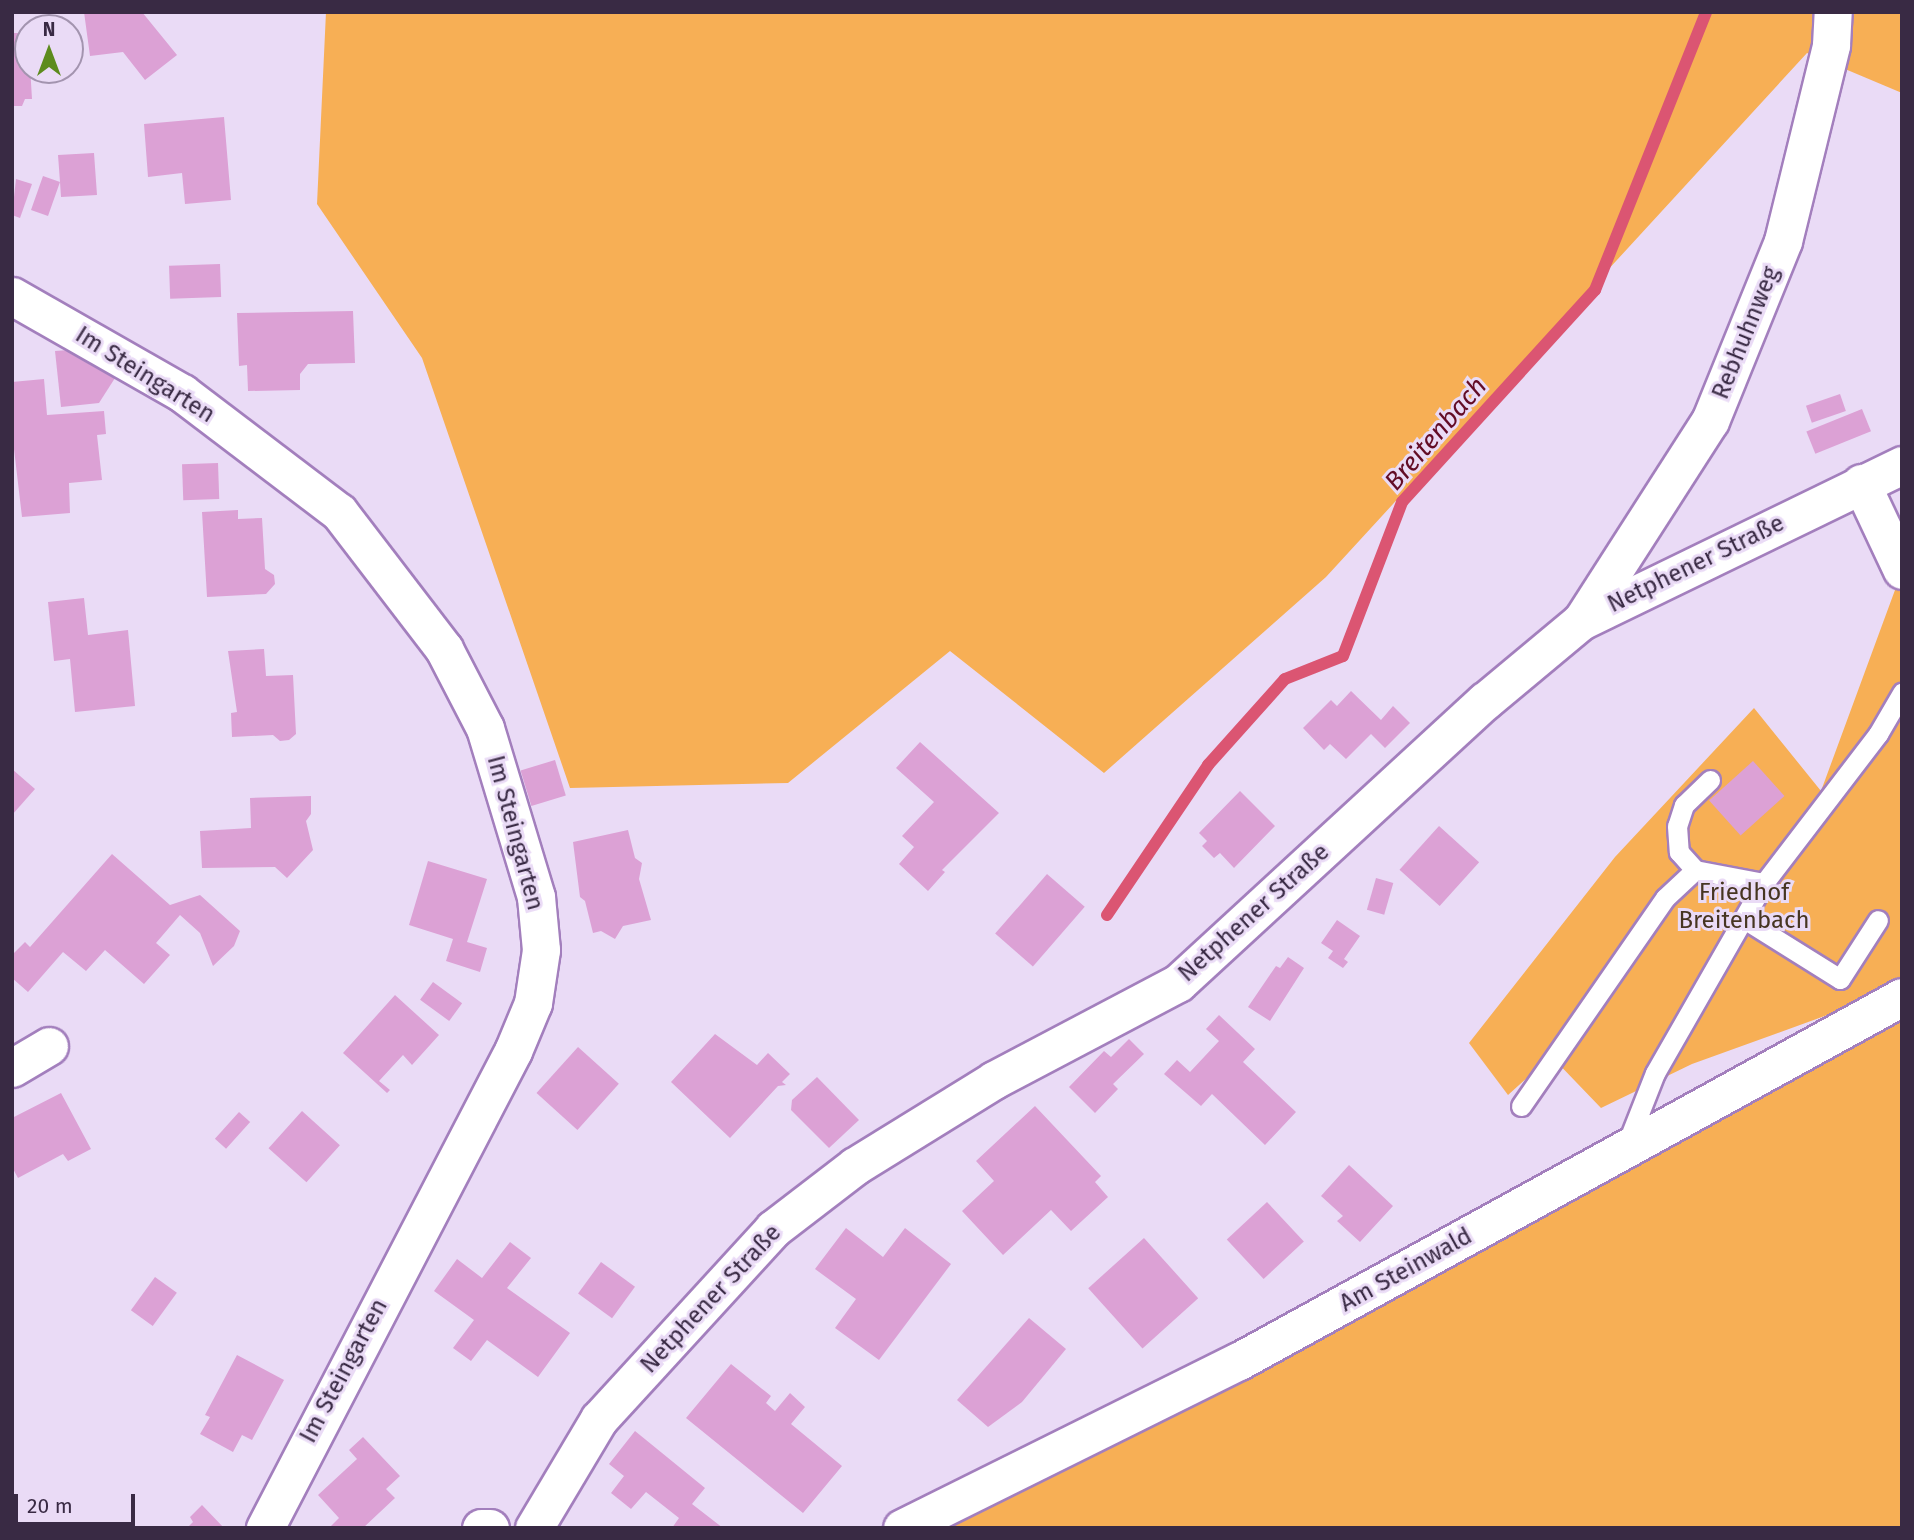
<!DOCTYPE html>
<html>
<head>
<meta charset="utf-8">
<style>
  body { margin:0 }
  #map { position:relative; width:1914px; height:1540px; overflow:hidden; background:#eadbf6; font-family:"Fira Sans",sans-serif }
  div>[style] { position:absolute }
  .green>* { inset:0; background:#f7af55 }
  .stream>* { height:12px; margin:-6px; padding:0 6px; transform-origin:6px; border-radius:6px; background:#db5572 }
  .building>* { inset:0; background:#dca1d5; transform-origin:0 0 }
  .roads { filter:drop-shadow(2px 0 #a37fbd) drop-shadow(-2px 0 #a37fbd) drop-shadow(0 2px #a37fbd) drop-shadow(0 -2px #a37fbd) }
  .service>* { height:19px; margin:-9.5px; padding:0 9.5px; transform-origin:9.5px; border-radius:9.5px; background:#fff }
  .minor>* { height:37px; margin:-18.5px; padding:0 18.5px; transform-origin:18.5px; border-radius:18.5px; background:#fff }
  span { translate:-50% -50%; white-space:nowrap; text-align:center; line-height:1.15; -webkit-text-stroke:6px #eadbf6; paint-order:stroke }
  .street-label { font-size:24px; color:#392a44 }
  .park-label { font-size:24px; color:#463521 }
  .water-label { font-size:26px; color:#630c26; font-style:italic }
  .frame { position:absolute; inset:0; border:14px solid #392a44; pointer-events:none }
  .north { position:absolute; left:14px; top:14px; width:70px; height:70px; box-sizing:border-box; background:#eadbf6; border:2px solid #a394af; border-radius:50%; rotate:0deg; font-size:19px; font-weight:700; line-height:28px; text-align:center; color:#392a44 }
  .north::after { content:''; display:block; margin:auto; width:24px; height:32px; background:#5d8b1d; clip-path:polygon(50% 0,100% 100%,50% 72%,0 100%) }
  .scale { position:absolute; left:14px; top:1494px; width:121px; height:32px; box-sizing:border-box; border:4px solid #392a44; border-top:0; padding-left:9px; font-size:21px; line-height:24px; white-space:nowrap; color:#392a44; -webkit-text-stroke:5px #eadbf6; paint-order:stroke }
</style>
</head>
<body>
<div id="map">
  <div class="green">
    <div style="clip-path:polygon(326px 12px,1902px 12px,1902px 93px,1807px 53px,1326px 577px,1104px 773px,950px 651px,788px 783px,570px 788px,422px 358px,317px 204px)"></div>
    <div style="clip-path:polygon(1902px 571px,1902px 988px,1692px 1064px,1601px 1108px,1551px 1056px,1508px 1095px,1469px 1043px,1615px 857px,1754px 708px,1821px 791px)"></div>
    <div style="clip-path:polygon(1902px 1021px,1902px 1528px,938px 1528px)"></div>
  </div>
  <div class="stream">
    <div style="left:1107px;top:915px;width:181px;rotate:-56deg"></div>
    <div style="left:1208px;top:765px;width:115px;rotate:-48.2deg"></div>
    <div style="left:1285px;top:679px;width:62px;rotate:-21.6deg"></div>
    <div style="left:1343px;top:656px;width:165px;rotate:-69deg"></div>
    <div style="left:1402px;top:502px;width:287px;rotate:-47.7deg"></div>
    <div style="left:1595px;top:290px;width:299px;rotate:-68.2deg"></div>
  </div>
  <div class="building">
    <div style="clip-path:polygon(84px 12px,142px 12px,177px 55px,145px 80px,123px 52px,90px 56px)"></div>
    <div style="clip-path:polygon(12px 33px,28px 33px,32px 99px,25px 99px,22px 106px,12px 106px)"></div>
    <div style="clip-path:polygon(224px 117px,231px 200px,185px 204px,182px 173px,148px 177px,144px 124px)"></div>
    <div style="clip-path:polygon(94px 153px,97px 195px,61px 197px,60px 182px,48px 216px,31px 210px,43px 176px,60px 182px,58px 155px)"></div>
    <div style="clip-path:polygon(16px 179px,32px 184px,20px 218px,12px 215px)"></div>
    <div style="left:220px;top:264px;width:33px;height:51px;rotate:88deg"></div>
    <div style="clip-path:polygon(353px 311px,355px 363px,308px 364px,300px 374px,300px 390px,248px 391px,247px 365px,239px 366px,237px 313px)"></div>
    <div style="clip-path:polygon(69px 350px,115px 378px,99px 403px,61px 407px,55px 351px)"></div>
    <div style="clip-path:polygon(44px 379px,47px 415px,104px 411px,106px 434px,97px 435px,102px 480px,69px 483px,70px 513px,22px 517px,12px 432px,12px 382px)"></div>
    <div style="left:1840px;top:394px;width:18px;height:36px;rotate:71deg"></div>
    <div style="left:1862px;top:409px;width:24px;height:60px;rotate:68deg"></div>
    <div style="left:218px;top:463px;width:36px;height:36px;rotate:88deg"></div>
    <div style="clip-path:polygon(238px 510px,238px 519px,262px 518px,265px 569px,274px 575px,275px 584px,266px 594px,207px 597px,202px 512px)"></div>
    <div style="clip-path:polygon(84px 598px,88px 635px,128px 630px,135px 706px,75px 712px,70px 659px,54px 661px,48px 602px)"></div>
    <div style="clip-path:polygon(264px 649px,266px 676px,293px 675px,296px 734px,289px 740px,280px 741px,273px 735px,232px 737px,231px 713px,237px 712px,228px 651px)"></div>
    <div style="clip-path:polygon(1351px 691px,1381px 720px,1393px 706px,1410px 723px,1385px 748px,1371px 734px,1346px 759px,1330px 744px,1324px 750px,1303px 728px,1331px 700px,1337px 706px)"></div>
    <div style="clip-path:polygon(920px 742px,999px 813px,942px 870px,945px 872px,928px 891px,899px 864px,914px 847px,902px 836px,934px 802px,896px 768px)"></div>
    <div style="left:555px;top:760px;width:37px;height:36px;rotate:73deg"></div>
    <div style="left:1753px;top:761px;width:47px;height:59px;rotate:48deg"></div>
    <div style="clip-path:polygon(12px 769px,35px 789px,12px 815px)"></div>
    <div style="clip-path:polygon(1240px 791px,1275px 826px,1234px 868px,1220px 853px,1214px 858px,1202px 846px,1207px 841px,1199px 833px)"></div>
    <div style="clip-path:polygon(311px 796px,311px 814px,306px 821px,313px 850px,287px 878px,275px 867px,202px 868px,200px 831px,251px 828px,250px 798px)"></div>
    <div style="left:1439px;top:826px;width:54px;height:59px;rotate:42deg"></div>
    <div style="clip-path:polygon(628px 830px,635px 858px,642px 863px,639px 879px,651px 920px,623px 926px,615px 939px,601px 931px,593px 933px,585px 901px,580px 897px,573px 842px)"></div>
    <div style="clip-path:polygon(112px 854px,170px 905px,200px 895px,240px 931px,234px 946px,213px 966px,200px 933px,180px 915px,156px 943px,170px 955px,144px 984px,105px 950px,86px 971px,63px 952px,28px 992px,12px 978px,12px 955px,25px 942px,30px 947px)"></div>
    <div style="clip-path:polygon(428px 861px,487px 879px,467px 942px,487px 948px,480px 972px,446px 961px,453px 939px,409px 925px)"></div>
    <div style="left:1047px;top:874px;width:50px;height:79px;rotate:41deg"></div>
    <div style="left:1376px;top:878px;width:18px;height:33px;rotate:16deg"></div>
    <div style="clip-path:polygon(1337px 920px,1360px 936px,1344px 959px,1348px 962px,1343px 968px,1328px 958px,1333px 951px,1321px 943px)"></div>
    <div style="clip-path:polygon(1288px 957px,1304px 968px,1270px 1021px,1248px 1007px,1276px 966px,1280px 968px)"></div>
    <div style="left:433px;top:982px;width:36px;height:22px;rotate:36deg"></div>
    <div style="clip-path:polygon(395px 995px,439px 1035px,412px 1065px,403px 1055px,379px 1081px,390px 1090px,387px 1093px,343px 1053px)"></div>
    <div style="clip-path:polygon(1219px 1015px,1255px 1049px,1243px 1062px,1296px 1112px,1265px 1145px,1212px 1094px,1201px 1106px,1164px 1074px,1177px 1060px,1190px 1072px,1219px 1041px,1206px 1029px)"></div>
    <div style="clip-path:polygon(715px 1034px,757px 1065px,768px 1053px,790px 1074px,782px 1082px,786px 1085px,778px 1086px,730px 1138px,671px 1082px)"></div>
    <div style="clip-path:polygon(1129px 1039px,1144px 1054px,1113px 1084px,1118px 1089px,1095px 1113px,1069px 1087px,1104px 1051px,1111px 1057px)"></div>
    <div style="left:578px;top:1047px;width:55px;height:62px;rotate:42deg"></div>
    <div style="clip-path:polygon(817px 1077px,859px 1120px,829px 1148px,791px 1110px,792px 1100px)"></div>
    <div style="clip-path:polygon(61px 1093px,91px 1149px,68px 1161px,63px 1154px,18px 1178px,12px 1167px,12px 1118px)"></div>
    <div style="clip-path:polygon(1035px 1106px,1101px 1176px,1095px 1182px,1108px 1197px,1071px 1231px,1051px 1210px,1003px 1255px,962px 1211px,994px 1181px,976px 1161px)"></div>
    <div style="left:302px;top:1111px;width:51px;height:50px;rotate:42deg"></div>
    <div style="left:239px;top:1112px;width:15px;height:36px;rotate:42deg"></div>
    <div style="clip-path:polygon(1349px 1165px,1393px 1206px,1360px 1242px,1337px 1221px,1343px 1216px,1321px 1196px)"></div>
    <div style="left:1267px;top:1202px;width:54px;height:55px;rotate:47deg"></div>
    <div style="clip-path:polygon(846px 1228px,883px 1257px,905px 1228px,951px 1264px,879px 1360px,835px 1328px,856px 1299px,815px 1269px)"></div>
    <div style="left:1144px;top:1238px;width:81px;height:75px;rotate:48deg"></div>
    <div style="clip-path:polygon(510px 1242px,531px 1258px,507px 1288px,570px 1333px,538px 1377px,487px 1340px,471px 1361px,453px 1348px,474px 1320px,434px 1291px,457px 1259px,482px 1278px)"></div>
    <div style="left:601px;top:1262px;width:42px;height:39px;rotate:36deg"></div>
    <div style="left:155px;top:1277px;width:27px;height:41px;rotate:36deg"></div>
    <div style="clip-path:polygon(1029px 1318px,1066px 1349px,1022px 1402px,988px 1427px,957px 1400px)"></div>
    <div style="clip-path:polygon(237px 1355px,284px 1380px,252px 1440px,242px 1435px,233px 1452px,200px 1434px,210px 1417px,205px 1415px)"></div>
    <div style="clip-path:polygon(731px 1364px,771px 1396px,766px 1403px,775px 1411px,790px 1393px,805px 1407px,791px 1424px,842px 1466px,803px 1513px,686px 1418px)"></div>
    <div style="clip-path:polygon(635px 1431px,705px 1488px,692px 1504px,723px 1528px,672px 1528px,679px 1518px,646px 1492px,631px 1509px,611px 1493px,624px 1476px,609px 1464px)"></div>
    <div style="clip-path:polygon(363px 1437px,400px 1476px,386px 1489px,395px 1498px,363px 1528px,329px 1528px,339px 1518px,318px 1495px,357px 1459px,349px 1450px)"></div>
    <div style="clip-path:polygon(202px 1505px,224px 1528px,187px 1528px,193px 1522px,190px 1517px)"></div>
  </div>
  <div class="roads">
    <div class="service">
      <div style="left:1710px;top:780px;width:36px;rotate:136deg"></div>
      <div style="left:1684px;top:805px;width:22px;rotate:108deg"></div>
      <div style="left:1677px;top:826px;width:26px;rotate:86deg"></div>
      <div style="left:1679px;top:852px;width:24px;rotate:48deg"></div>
      <div style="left:1695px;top:870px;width:70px;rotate:10.7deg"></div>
      <div style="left:1744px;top:919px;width:113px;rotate:32deg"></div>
      <div style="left:1840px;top:979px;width:70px;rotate:-57.2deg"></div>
      <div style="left:1521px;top:1106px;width:253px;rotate:-55.3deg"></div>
      <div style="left:1665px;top:898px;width:41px;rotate:-43deg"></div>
      <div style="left:1627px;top:1144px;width:76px;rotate:-68.5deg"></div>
      <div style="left:1655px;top:1073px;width:219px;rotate:-60.2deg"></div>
      <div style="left:1764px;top:883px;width:188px;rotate:-52.6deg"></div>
      <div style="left:1878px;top:734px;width:48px;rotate:-59.7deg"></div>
    </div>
    <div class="minor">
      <div style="left:12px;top:296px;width:196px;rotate:29.7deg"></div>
      <div style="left:182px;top:393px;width:197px;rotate:37.2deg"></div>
      <div style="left:339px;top:512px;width:173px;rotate:52.5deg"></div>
      <div style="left:444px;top:649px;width:89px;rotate:62.6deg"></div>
      <div style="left:485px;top:728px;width:177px;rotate:73.2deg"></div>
      <div style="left:536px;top:897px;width:53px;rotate:84.6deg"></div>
      <div style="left:541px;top:950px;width:54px;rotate:98.6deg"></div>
      <div style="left:533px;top:1003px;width:52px;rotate:112.6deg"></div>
      <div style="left:513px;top:1051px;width:538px;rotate:117.47deg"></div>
      <div style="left:1861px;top:483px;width:96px;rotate:64.8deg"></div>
      <div style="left:1582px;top:620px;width:237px;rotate:-57.3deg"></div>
      <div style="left:1710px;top:421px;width:194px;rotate:-67.9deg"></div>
      <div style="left:1783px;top:241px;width:202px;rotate:-76.2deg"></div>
      <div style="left:1831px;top:45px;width:33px;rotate:-87deg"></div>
      <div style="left:12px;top:1068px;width:43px;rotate:-30.7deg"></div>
      <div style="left:481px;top:1528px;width:9px"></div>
      <div style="left:534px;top:1528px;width:127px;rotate:-59.2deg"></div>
      <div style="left:599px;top:1419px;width:258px;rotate:-47.5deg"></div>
      <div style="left:773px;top:1229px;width:103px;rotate:-37.5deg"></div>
      <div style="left:855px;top:1166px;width:163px;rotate:-31.7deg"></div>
      <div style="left:994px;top:1080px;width:208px;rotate:-27.8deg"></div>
      <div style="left:1178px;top:983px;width:417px;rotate:-42.6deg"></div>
      <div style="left:1485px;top:701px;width:125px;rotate:-39.8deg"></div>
      <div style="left:1581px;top:621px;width:357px;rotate:-25.9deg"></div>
      <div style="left:902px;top:1528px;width:376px;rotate:-26.4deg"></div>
      <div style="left:1239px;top:1361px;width:756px;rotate:-28.77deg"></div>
    </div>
  </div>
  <div class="street-label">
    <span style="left:1746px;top:333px;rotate:-68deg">Rebhuhnweg</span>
    <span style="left:145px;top:375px;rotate:32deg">Im Steingarten</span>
    <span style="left:1696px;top:564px;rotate:-26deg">Netphener Straße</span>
    <span style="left:515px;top:833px;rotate:75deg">Im Steingarten</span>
    <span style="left:1254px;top:913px;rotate:-42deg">Netphener Straße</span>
    <span style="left:1406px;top:1270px;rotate:-29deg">Am Steinwald</span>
    <span style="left:711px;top:1299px;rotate:-47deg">Netphener Straße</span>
    <span style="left:344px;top:1371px;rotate:-62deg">Im Steingarten</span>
  </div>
  <div class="park-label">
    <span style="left:1744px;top:907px">Friedhof<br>Breitenbach</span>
  </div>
  <div class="water-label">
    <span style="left:1436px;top:434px;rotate:-49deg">Breitenbach</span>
  </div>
  <div class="frame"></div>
  <div class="north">N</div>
  <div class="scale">20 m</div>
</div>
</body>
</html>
